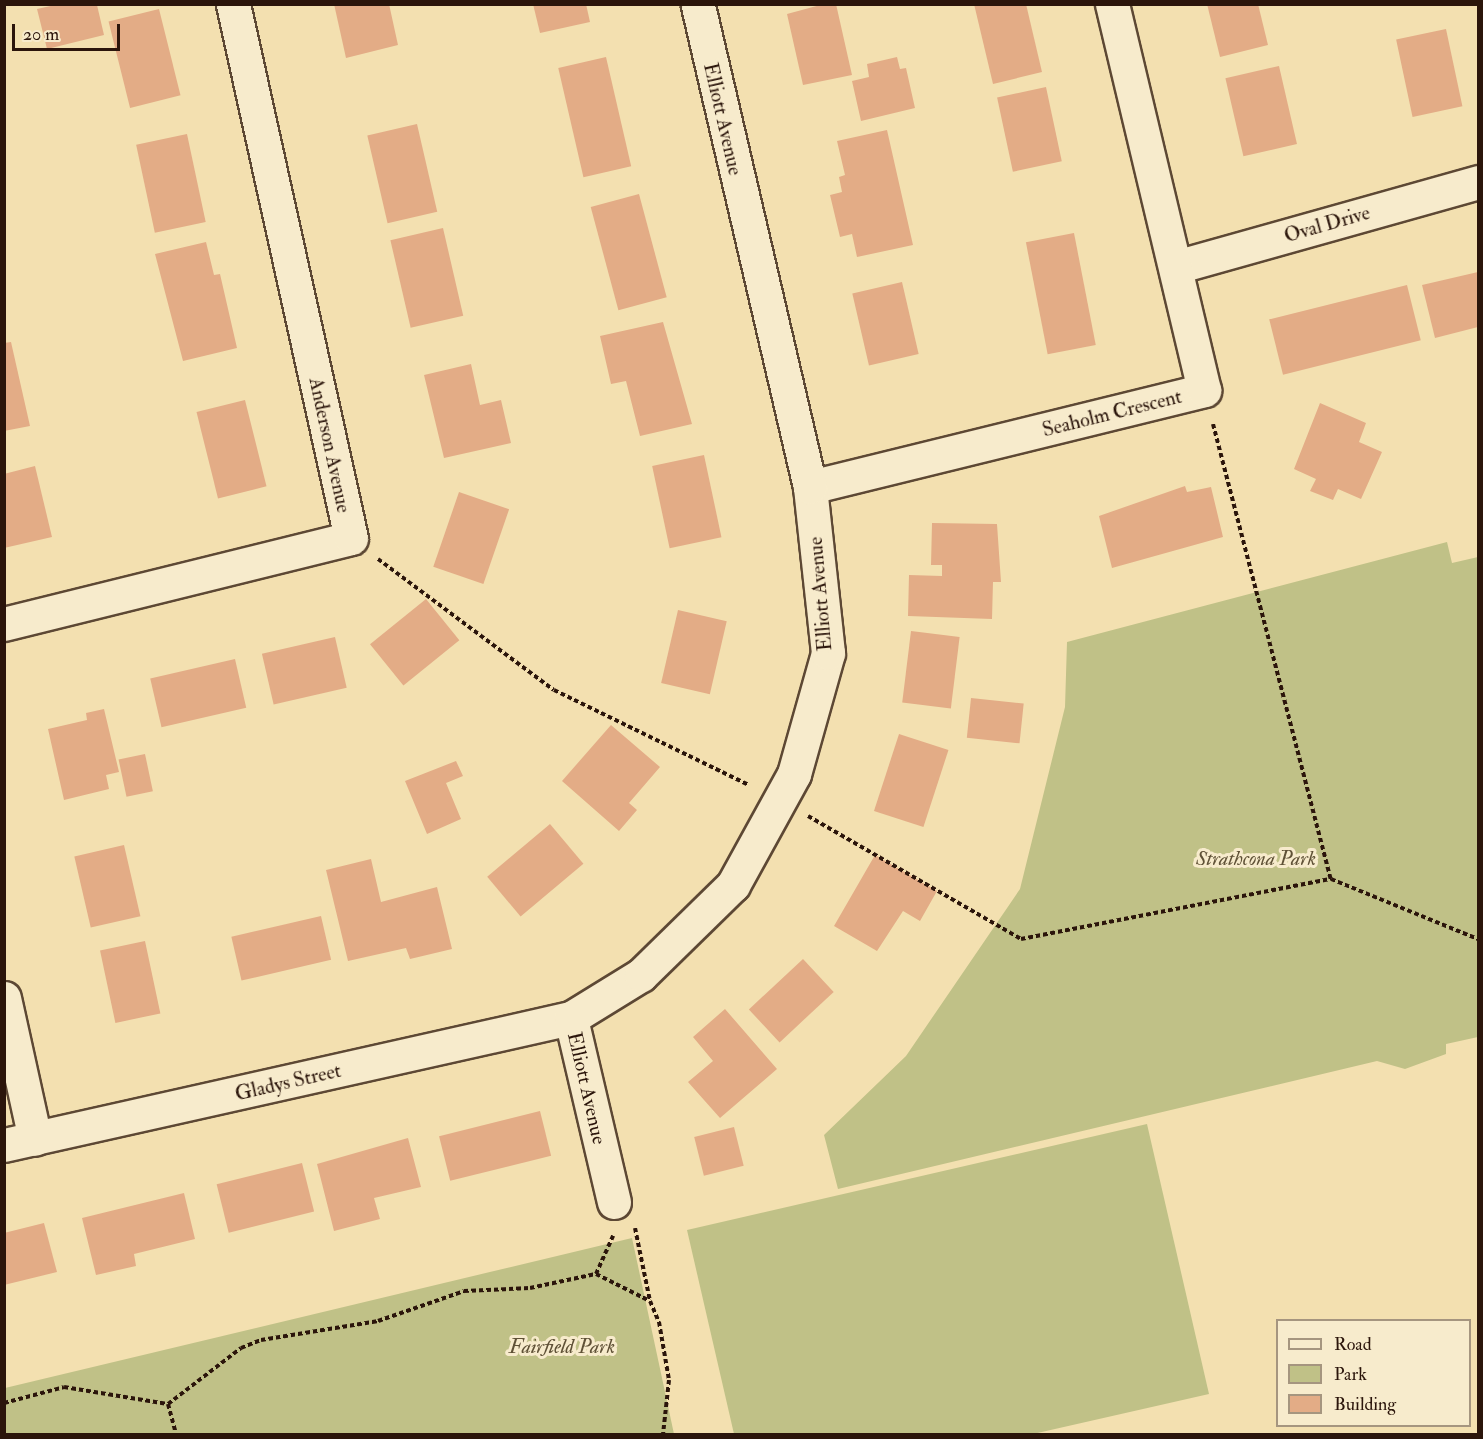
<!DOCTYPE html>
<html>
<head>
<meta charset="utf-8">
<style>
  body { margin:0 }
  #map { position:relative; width:1483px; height:1439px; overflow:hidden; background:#f3e0b0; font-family:"IM FELL Double Pica",serif }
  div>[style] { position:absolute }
  .green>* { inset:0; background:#c0c187 }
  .building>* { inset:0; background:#e3ac86; transform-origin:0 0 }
  .path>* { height:4px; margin-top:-2px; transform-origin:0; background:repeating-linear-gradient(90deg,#2b150b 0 4.5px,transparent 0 7.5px) }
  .roads { filter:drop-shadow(2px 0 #5d4834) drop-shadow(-2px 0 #5d4834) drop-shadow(0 2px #5d4834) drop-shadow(0 -2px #5d4834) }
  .minor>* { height:33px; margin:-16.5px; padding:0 16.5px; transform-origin:16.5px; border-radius:16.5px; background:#f7ebcc }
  span { translate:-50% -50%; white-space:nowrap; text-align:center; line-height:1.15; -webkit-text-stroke:6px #f7ebcc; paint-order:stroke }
  .street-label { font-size:20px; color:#2b150b }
  .park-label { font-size:20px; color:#5f5136; font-style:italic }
  .frame { position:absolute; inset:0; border:6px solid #2b150b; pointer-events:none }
  .legend { position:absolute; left:1276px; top:1319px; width:195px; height:108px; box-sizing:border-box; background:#f7ebcc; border:2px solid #a5957f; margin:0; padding:8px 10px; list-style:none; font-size:18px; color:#2b150b }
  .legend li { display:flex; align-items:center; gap:12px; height:30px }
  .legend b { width:30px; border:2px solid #a5957f }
  .scale { position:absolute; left:12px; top:24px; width:108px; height:27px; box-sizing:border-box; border:3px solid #2b150b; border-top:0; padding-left:8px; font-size:18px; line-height:21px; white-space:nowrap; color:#2b150b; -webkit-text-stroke:4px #f7ebcc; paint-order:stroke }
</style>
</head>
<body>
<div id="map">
  <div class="green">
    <div style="clip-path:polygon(1447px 542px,1452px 563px,1478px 557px,1478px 1037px,1446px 1044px,1446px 1054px,1405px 1069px,1377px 1061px,838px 1189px,824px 1135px,906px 1056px,1020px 889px,1065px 707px,1067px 642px)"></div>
    <div style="clip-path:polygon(1147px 1124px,1209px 1394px,1033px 1434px,734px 1434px,687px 1230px)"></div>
    <div style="clip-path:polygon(632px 1238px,674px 1434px,5px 1434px,5px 1388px)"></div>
  </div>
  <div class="building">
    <div style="clip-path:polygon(334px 4px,389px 4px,398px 45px,346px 58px)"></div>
    <div style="clip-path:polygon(533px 4px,586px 4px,590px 22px,540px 33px)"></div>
    <div style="clip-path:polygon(824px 4px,836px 4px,852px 75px,803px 85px,787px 14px)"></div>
    <div style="clip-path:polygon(974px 4px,1026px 4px,1042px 72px,993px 84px)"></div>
    <div style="clip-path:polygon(1207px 4px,1258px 4px,1268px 45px,1220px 57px)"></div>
    <div style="clip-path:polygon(55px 5px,97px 5px,104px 35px,47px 49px,37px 9px)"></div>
    <div style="left:159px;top:9px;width:89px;height:52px;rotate:76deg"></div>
    <div style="left:1446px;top:29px;width:79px;height:51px;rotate:78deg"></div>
    <div style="left:606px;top:57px;width:112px;height:49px;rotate:77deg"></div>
    <div style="clip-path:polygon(897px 57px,900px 69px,906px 68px,915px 108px,861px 121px,852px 81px,869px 77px,867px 64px)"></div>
    <div style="left:1279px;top:66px;width:80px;height:55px;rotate:77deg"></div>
    <div style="left:1046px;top:87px;width:76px;height:50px;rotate:78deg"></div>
    <div style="left:417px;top:124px;width:90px;height:51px;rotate:77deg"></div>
    <div style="clip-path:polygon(887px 130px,913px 245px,857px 257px,852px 234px,840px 237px,830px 195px,842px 192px,839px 177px,845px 175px,837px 141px)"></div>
    <div style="left:187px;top:134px;width:90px;height:52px;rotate:78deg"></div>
    <div style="left:639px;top:194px;width:107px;height:50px;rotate:75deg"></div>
    <div style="left:443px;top:228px;width:90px;height:54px;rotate:77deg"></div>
    <div style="left:1074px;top:233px;width:114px;height:49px;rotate:79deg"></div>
    <div style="clip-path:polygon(206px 242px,214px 275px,220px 274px,237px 348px,183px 361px,155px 254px)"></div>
    <div style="clip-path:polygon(1478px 272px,1478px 327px,1435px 338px,1422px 285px)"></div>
    <div style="left:902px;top:282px;width:74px;height:51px;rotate:77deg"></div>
    <div style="left:1407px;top:285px;width:57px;height:142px;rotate:76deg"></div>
    <div style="clip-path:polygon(663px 322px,692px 424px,640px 436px,626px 381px,611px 384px,600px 336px)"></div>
    <div style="clip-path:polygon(11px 342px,30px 426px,4px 431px,4px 343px)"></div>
    <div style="clip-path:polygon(471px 364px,480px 405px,501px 400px,511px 443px,444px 458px,424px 375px)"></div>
    <div style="left:245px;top:400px;width:89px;height:50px;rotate:76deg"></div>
    <div style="clip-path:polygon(1320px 403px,1366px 423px,1359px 442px,1382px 452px,1361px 499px,1338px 489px,1333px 500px,1310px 491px,1316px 479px,1294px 469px)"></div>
    <div style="left:704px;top:455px;width:84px;height:53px;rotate:78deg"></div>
    <div style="clip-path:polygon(35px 466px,52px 537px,4px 548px,4px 474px)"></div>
    <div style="clip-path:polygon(1185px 486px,1187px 492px,1211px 487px,1223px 537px,1112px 568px,1099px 516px)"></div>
    <div style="left:459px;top:492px;width:53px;height:79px;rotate:19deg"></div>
    <div style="clip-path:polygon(932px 523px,997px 524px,1001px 582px,993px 582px,992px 619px,908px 616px,909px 575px,942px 576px,942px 565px,931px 565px)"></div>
    <div style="left:426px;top:599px;width:53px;height:72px;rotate:51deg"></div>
    <div style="left:678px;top:610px;width:50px;height:75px;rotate:13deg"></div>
    <div style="left:911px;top:631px;width:49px;height:72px;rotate:7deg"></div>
    <div style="left:335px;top:637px;width:52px;height:75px;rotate:77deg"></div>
    <div style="left:235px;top:659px;width:50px;height:87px;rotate:77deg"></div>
    <div style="left:971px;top:698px;width:53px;height:40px;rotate:6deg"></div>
    <div style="clip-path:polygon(104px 709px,119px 772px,106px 775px,109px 789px,64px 800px,48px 729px,87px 720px,86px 713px)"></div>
    <div style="clip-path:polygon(611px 725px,660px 767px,629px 803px,637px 810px,619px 831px,562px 781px)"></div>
    <div style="left:899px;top:734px;width:52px;height:81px;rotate:18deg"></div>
    <div style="left:145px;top:754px;width:38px;height:27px;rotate:78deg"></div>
    <div style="clip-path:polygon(456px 761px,463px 776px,446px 783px,461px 819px,427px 834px,405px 781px)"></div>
    <div style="left:550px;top:824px;width:52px;height:82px;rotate:50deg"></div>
    <div style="left:124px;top:845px;width:73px;height:51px;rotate:77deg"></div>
    <div style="clip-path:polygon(875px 855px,937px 891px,920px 921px,903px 911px,877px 951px,834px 926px)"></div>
    <div style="clip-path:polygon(371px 859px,381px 902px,437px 887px,452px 949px,410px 959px,406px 948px,348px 961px,326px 870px)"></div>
    <div style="left:321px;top:916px;width:45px;height:92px;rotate:77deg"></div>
    <div style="left:145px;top:941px;width:74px;height:46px;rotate:78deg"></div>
    <div style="left:803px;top:959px;width:45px;height:74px;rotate:47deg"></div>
    <div style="clip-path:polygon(725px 1009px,777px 1069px,720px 1118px,688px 1082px,713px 1061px,693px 1037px)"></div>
    <div style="left:540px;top:1111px;width:46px;height:104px;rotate:76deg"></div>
    <div style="left:734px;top:1127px;width:40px;height:41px;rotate:76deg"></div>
    <div style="clip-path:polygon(408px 1138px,421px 1187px,374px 1198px,380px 1219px,334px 1231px,317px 1164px)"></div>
    <div style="left:302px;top:1163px;width:50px;height:88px;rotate:76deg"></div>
    <div style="clip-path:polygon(184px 1193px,195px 1239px,134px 1254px,136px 1266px,96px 1275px,82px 1218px)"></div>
    <div style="clip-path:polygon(44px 1223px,57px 1272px,4px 1285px,4px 1233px)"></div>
  </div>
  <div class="path">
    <div style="left:1213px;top:424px;width:470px;rotate:75.5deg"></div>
    <div style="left:378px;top:559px;width:219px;rotate:36.7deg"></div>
    <div style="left:554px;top:690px;width:217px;rotate:26deg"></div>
    <div style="left:808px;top:816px;width:246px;rotate:30deg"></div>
    <div style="left:1021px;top:939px;width:316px;rotate:-11deg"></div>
    <div style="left:1331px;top:879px;width:159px;rotate:22.2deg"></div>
    <div style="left:635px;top:1228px;width:75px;rotate:78.4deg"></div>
    <div style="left:596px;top:1274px;width:42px;rotate:-65.9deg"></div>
    <div style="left:4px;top:1403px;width:62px;rotate:-14.9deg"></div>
    <div style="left:64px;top:1387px;width:105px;rotate:9.3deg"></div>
    <div style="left:168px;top:1404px;width:92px;rotate:-37.5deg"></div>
    <div style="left:241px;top:1348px;width:22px;rotate:-22deg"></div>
    <div style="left:261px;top:1340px;width:119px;rotate:-9.2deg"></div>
    <div style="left:378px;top:1321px;width:91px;rotate:-19.2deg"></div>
    <div style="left:464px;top:1291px;width:66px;rotate:-2.6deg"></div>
    <div style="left:530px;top:1288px;width:67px;rotate:-12deg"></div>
    <div style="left:596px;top:1274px;width:60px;rotate:26.6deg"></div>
    <div style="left:650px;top:1301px;width:23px;rotate:67deg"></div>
    <div style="left:659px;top:1322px;width:59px;rotate:80.2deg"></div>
    <div style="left:669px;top:1380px;width:54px;rotate:96.3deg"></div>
    <div style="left:168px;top:1404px;width:31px;rotate:75deg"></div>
  </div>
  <div class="roads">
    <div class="minor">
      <div style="left:1176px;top:267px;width:314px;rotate:-15.7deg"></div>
      <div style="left:810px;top:487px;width:406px;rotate:-13.8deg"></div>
      <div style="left:1204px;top:390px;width:397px;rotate:-103.4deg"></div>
      <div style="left:4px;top:624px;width:357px;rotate:-13.9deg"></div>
      <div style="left:351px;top:538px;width:547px;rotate:-102.46deg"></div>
      <div style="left:4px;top:998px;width:144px;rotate:77.6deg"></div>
      <div style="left:4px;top:1145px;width:581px;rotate:-12.63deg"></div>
      <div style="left:614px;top:1202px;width:189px;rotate:-103.2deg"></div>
      <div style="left:571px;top:1018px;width:82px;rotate:-31.6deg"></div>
      <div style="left:641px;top:975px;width:129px;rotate:-44.4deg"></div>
      <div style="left:733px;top:885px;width:127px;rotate:-61.2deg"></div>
      <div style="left:794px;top:774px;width:126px;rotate:-74.3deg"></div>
      <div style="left:828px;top:653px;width:167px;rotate:-96.2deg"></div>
      <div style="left:810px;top:487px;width:496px;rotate:-103.1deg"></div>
    </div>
  </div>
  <div class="street-label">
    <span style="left:723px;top:119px;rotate:77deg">Elliott Avenue</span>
    <span style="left:1327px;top:224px;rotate:-16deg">Oval Drive</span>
    <span style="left:1112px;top:413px;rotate:-14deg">Seaholm Crescent</span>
    <span style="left:330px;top:445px;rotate:78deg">Anderson Avenue</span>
    <span style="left:820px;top:594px;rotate:-95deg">Elliott Avenue</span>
    <span style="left:288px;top:1082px;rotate:-13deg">Gladys Street</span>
    <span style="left:587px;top:1088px;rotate:77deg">Elliott Avenue</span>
  </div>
  <div class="park-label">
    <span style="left:1256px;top:858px">Strathcona Park</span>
    <span style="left:562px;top:1346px">Fairfield Park</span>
  </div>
  <div class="frame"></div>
  <ul class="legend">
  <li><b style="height:8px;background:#f7ebcc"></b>Road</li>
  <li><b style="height:16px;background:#c0c187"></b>Park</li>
  <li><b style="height:16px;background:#e3ac86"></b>Building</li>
  </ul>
  <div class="scale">20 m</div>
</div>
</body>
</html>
